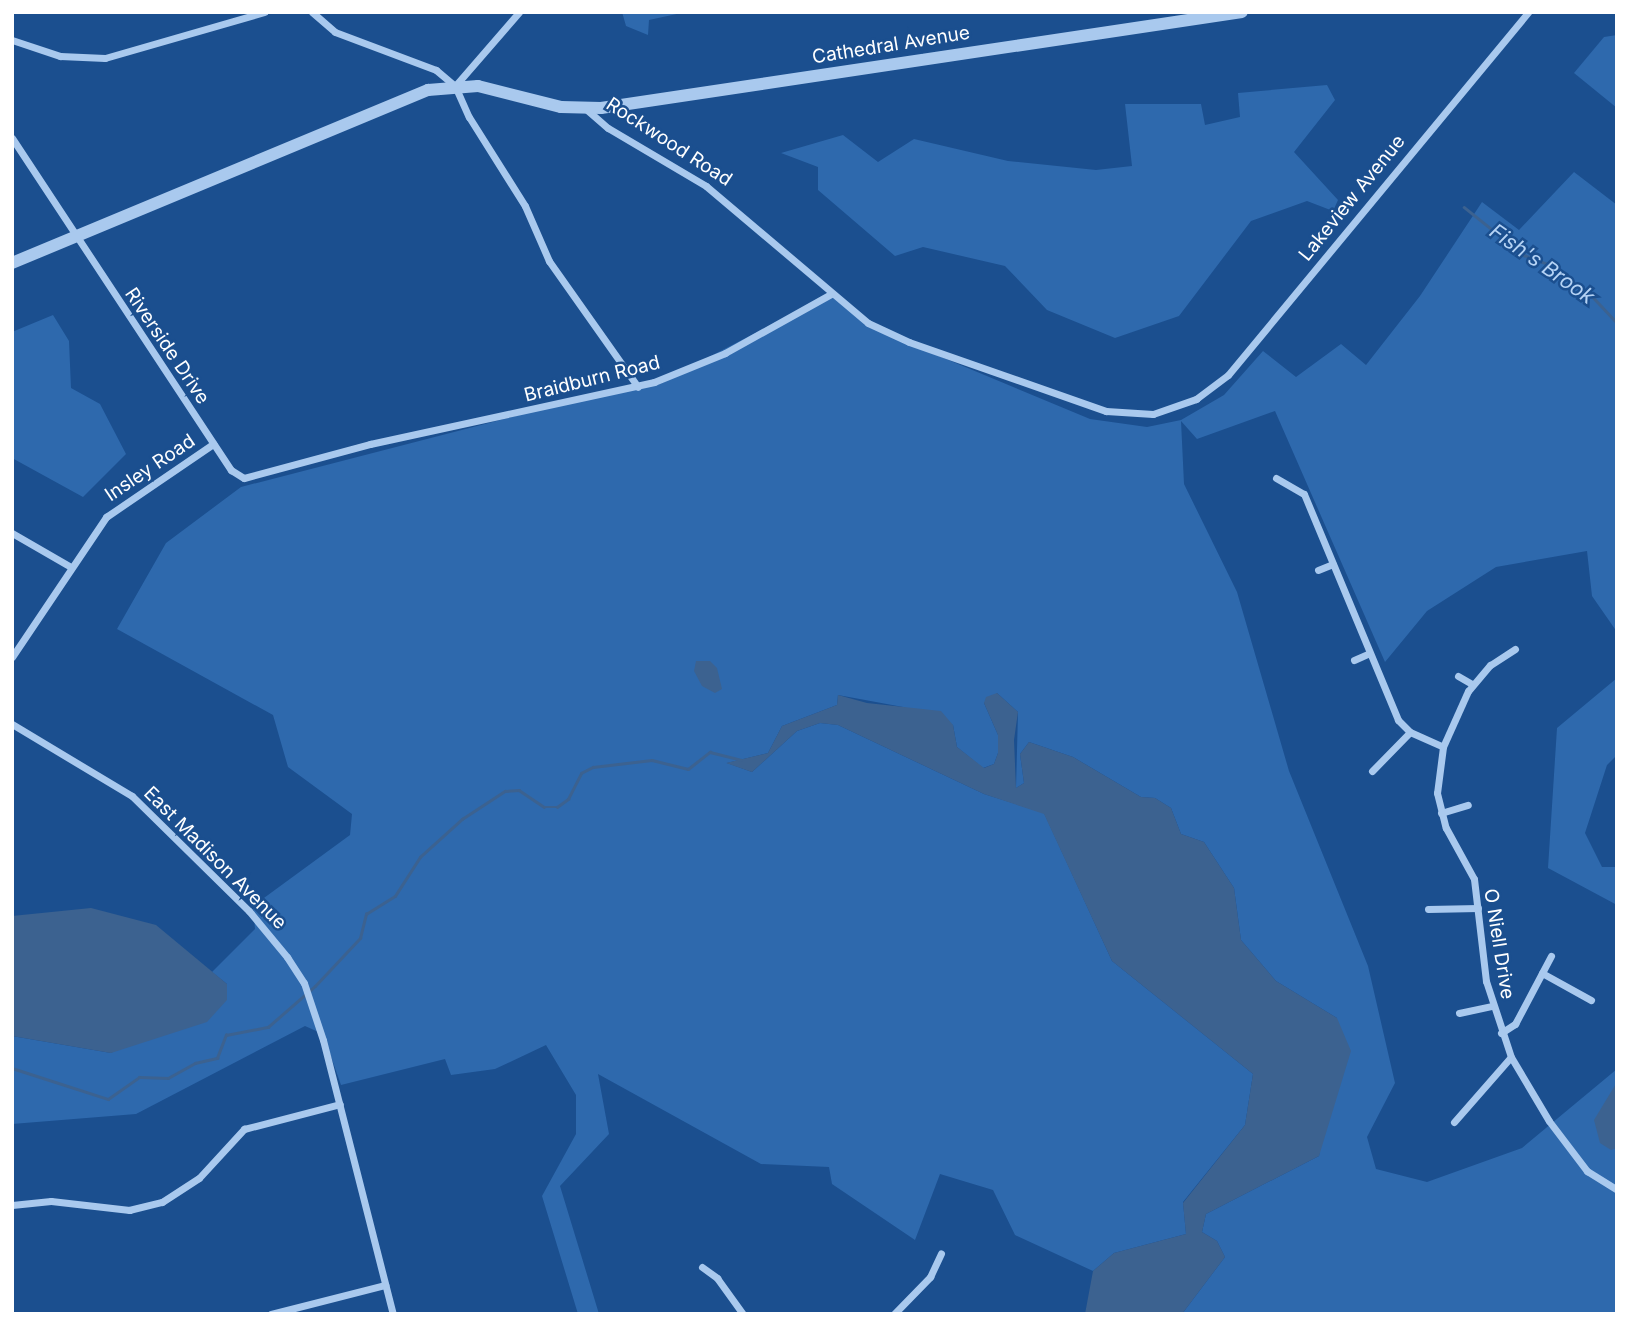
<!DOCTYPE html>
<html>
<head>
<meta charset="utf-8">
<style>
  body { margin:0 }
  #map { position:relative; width:1629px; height:1326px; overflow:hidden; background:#1b4f8f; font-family:Inter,sans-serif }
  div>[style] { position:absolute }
  .green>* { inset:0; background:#2e69ad }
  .water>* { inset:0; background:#3c6290 }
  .stream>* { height:2.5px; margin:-1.25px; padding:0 1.25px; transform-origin:1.25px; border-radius:1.25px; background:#3c6290 }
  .minor>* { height:7px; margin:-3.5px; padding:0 3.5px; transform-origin:3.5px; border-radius:3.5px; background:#a9c9ee }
  .tertiary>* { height:12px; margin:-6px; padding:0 6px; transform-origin:6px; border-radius:6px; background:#a9c9ee }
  span { translate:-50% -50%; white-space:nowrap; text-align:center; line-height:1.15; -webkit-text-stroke:5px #1b4f8f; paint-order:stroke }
  .street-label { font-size:19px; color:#fff }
  .water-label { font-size:21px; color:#b5d3f5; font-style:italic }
  .frame { position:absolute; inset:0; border:14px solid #fff; pointer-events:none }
</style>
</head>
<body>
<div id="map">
  <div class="green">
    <div style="clip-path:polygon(622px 12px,686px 12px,649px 20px,648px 35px,626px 26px)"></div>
    <div style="clip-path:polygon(1617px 35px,1617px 108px,1574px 73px,1604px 37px)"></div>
    <div style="clip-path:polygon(1327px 85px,1335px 100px,1294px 152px,1338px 200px,1333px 211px,1307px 201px,1251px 221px,1179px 316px,1115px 338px,1047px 310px,1005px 266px,923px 247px,895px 256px,818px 190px,818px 167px,781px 153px,843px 135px,878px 162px,914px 139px,1008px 161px,1096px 170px,1132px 166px,1125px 104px,1201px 104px,1205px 125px,1240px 117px,1238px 93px)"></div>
    <div style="clip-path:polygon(1574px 172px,1617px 205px,1617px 632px,1592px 596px,1587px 551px,1496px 567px,1427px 611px,1385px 662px,1275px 411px,1197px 439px,1181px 421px,1184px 484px,1237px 592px,1289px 771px,1368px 966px,1395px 1083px,1367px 1137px,1376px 1169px,1427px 1182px,1522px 1148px,1617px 1069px,1617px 1314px,1182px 1314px,1225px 1257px,1217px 1241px,1202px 1232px,1206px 1214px,1319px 1156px,1337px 1018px,1276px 981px,1241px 940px,1234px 888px,1204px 842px,1181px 834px,1171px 808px,1155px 798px,1141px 797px,1073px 757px,1029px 742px,1020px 754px,1024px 783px,1016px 788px,1018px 712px,997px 693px,984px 703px,998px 735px,998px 753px,994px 764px,983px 768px,957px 747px,953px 725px,903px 707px,838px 695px,837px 705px,782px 726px,768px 753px,727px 763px,752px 772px,797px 731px,820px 723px,838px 725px,984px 794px,1044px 813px,1112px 961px,1253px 1074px,1245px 1125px,1183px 1202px,1186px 1234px,1114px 1253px,1093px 1271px,1015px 1235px,993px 1190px,940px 1174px,915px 1240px,832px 1184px,829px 1167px,761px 1164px,598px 1074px,609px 1134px,560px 1186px,599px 1314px,578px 1314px,542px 1196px,576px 1134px,576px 1095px,546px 1045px,495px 1069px,451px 1075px,445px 1059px,341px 1085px,323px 1034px,305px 1026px,136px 1114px,12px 1124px,12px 1036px,111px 1053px,227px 984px,212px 972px,255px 929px,253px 906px,350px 835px,352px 814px,288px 767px,273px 715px,117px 629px,166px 543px,241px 487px,674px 375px,831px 294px,891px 336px,1090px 419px,1147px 427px,1181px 420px,1224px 395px,1263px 351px,1296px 377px,1341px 344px,1366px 365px,1420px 296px,1482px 202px,1519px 230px)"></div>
    <div style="clip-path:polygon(53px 315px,69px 341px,71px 388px,100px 404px,126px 454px,83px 497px,12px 458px,12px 332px)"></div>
    <div style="clip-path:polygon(1617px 678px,1617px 755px,1607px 765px,1585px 833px,1602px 867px,1617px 867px,1617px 905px,1548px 868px,1557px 728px)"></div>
  </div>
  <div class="water">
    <div style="clip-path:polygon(696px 661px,710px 661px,717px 668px,722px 689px,715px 693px,702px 686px,694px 671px)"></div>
    <div style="clip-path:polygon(997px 693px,1018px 712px,1014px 740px,1016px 788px,1024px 783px,1020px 754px,1029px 742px,1073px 757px,1141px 797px,1155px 798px,1171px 808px,1181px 834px,1204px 842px,1234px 888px,1241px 940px,1276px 981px,1337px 1018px,1351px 1051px,1319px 1156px,1206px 1214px,1202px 1232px,1217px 1241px,1225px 1257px,1182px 1314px,1085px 1314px,1093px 1271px,1114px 1253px,1186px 1234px,1183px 1203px,1245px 1125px,1253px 1074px,1112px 961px,1044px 814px,984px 794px,838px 725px,820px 723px,797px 731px,752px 772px,726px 763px,768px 753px,782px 726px,837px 705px,838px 695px,867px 703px,941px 711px,953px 725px,957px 747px,984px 768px,994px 764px,998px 753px,998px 735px,984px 703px,986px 697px)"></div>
    <div style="clip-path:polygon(91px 908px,156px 925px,227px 984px,227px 1000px,207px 1022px,111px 1053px,12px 1036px,12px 916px)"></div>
    <div style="clip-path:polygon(1617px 1082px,1617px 1148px,1611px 1150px,1600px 1143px,1594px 1120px)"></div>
  </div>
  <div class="stream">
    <div style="left:1464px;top:207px;width:77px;rotate:38.7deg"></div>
    <div style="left:1524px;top:255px;width:28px;rotate:21deg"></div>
    <div style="left:1550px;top:265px;width:52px;rotate:36.4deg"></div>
    <div style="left:1592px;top:296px;width:37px;rotate:47deg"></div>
    <div style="left:12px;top:1068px;width:101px;rotate:17.9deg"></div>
    <div style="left:108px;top:1099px;width:38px;rotate:-35deg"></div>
    <div style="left:139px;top:1077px;width:29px;rotate:2deg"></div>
    <div style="left:168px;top:1078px;width:31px;rotate:-29deg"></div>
    <div style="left:195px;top:1063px;width:23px;rotate:-13deg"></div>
    <div style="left:217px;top:1058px;width:25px;rotate:-69deg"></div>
    <div style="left:226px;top:1035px;width:43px;rotate:-10.8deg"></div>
    <div style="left:268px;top:1027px;width:62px;rotate:-41.1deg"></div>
    <div style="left:315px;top:986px;width:66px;rotate:-46.8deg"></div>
    <div style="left:360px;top:938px;width:25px;rotate:-76deg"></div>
    <div style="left:366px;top:914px;width:34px;rotate:-32deg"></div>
    <div style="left:395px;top:896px;width:46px;rotate:-57.3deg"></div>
    <div style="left:420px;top:857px;width:57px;rotate:-42.1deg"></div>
    <div style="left:462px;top:819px;width:51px;rotate:-33.1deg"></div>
    <div style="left:505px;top:791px;width:14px;rotate:-4deg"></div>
    <div style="left:519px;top:790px;width:30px;rotate:34deg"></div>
    <div style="left:544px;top:807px;width:13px"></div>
    <div style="left:557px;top:807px;width:14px;rotate:-36deg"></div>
    <div style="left:568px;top:799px;width:29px;rotate:-63deg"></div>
    <div style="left:581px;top:773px;width:13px;rotate:-27deg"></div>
    <div style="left:593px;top:767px;width:59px;rotate:-6.8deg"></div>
    <div style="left:652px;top:760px;width:37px;rotate:14deg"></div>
    <div style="left:688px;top:769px;width:28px;rotate:-38deg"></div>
    <div style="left:710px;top:752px;width:32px;rotate:14deg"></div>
  </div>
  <div class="minor">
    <div style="left:312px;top:12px;width:30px;rotate:41deg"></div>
    <div style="left:335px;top:32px;width:108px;rotate:20.6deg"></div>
    <div style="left:436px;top:70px;width:25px;rotate:40deg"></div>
    <div style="left:455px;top:86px;width:34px;rotate:66deg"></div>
    <div style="left:469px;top:117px;width:105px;rotate:57.8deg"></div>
    <div style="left:525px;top:206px;width:60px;rotate:66.4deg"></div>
    <div style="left:549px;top:261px;width:154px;rotate:54.8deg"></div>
    <div style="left:12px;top:40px;width:51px;rotate:18.4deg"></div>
    <div style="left:60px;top:56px;width:45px;rotate:2.5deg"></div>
    <div style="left:105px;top:58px;width:166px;rotate:-16.1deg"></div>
    <div style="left:455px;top:86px;width:98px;rotate:-49.1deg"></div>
    <div style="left:586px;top:109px;width:29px;rotate:41deg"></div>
    <div style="left:608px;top:128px;width:114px;rotate:30.6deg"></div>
    <div style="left:706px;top:186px;width:212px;rotate:40.2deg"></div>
    <div style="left:868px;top:323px;width:45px;rotate:24.9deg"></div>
    <div style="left:909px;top:342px;width:209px;rotate:19.3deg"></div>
    <div style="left:1106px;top:411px;width:47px;rotate:3.7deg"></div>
    <div style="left:1153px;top:414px;width:46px;rotate:-19.2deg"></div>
    <div style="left:1196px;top:399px;width:40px;rotate:-37deg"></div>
    <div style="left:1228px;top:375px;width:471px;rotate:-50.4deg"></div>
    <div style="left:12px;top:138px;width:398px;rotate:56.6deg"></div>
    <div style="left:231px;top:470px;width:15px;rotate:32deg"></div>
    <div style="left:244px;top:478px;width:131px;rotate:-15.1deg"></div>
    <div style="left:370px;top:444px;width:291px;rotate:-12.3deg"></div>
    <div style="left:654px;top:382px;width:77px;rotate:-22.2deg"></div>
    <div style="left:725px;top:353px;width:121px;rotate:-29.1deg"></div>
    <div style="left:1276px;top:478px;width:32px;rotate:30deg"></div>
    <div style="left:1304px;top:494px;width:245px;rotate:67.4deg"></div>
    <div style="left:1398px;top:720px;width:17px;rotate:45deg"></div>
    <div style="left:1410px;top:732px;width:36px;rotate:24deg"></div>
    <div style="left:12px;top:533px;width:68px;rotate:30deg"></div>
    <div style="left:1318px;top:570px;width:16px;rotate:-22deg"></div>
    <div style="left:1515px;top:649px;width:30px;rotate:147deg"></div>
    <div style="left:1490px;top:665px;width:34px;rotate:130deg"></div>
    <div style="left:1468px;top:691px;width:61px;rotate:114.1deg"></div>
    <div style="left:1443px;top:747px;width:46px;rotate:97.4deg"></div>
    <div style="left:1437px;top:793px;width:36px;rotate:76deg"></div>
    <div style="left:1446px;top:828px;width:58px;rotate:61.2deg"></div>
    <div style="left:1474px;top:879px;width:103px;rotate:83.3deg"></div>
    <div style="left:1486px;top:981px;width:80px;rotate:71.8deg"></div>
    <div style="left:1511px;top:1057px;width:74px;rotate:59.3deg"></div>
    <div style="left:1549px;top:1121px;width:63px;rotate:52.8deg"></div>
    <div style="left:1587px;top:1171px;width:36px;rotate:32deg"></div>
    <div style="left:12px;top:657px;width:169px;rotate:-56.1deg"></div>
    <div style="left:106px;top:517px;width:130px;rotate:-34.3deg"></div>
    <div style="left:1354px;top:660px;width:17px;rotate:-24deg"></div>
    <div style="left:1458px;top:676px;width:16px;rotate:30deg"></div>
    <div style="left:12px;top:724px;width:140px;rotate:31deg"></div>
    <div style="left:132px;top:796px;width:164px;rotate:44.5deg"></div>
    <div style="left:249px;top:911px;width:60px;rotate:50.4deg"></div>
    <div style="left:287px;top:957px;width:31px;rotate:57deg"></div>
    <div style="left:304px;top:983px;width:60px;rotate:71.6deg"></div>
    <div style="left:323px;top:1040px;width:283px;rotate:75.7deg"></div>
    <div style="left:1372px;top:771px;width:54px;rotate:-45.7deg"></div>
    <div style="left:1441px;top:813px;width:28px;rotate:-17deg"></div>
    <div style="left:1428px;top:909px;width:50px;rotate:-1.1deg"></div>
    <div style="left:1542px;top:973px;width:56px;rotate:28.9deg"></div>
    <div style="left:1459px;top:1013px;width:34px;rotate:-12deg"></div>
    <div style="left:1501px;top:1033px;width:17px;rotate:-33deg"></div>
    <div style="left:1515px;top:1024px;width:77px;rotate:-62.1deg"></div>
    <div style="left:1454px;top:1122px;width:86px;rotate:-48.8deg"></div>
    <div style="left:12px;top:1205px;width:39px;rotate:-6deg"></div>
    <div style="left:51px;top:1201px;width:79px;rotate:6.6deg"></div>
    <div style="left:129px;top:1210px;width:34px;rotate:-14deg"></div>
    <div style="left:162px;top:1202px;width:44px;rotate:-33deg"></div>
    <div style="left:199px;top:1178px;width:67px;rotate:-47.4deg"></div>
    <div style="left:244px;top:1129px;width:99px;rotate:-14.6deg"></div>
    <div style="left:702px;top:1267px;width:19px;rotate:36deg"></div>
    <div style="left:717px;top:1278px;width:44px;rotate:54.2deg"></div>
    <div style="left:271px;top:1314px;width:118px;rotate:-14.3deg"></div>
    <div style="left:894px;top:1314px;width:52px;rotate:-45.8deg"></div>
    <div style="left:930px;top:1277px;width:26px;rotate:-65deg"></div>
  </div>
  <div class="tertiary">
    <div style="left:12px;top:263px;width:451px;rotate:-22.6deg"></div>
    <div style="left:428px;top:90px;width:50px;rotate:-4.6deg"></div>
    <div style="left:478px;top:86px;width:86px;rotate:14.2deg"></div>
    <div style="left:561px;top:107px;width:40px;rotate:1.4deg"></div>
    <div style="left:601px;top:108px;width:648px;rotate:-8.52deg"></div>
  </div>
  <div class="street-label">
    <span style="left:891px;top:45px;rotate:-9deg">Cathedral Avenue</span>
    <span style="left:669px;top:142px;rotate:33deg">Rockwood Road</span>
    <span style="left:1352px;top:198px;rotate:-51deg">Lakeview Avenue</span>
    <span style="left:167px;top:346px;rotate:56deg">Riverside Drive</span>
    <span style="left:592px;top:379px;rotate:-14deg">Braidburn Road</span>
    <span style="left:150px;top:468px;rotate:-34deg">Insley Road</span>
    <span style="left:215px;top:858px;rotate:45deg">East Madison Avenue</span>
    <span style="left:1499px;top:944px;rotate:81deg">O Niell Drive</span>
  </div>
  <div class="water-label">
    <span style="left:1542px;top:264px;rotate:35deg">Fish's Brook</span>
  </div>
  <div class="frame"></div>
</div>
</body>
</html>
